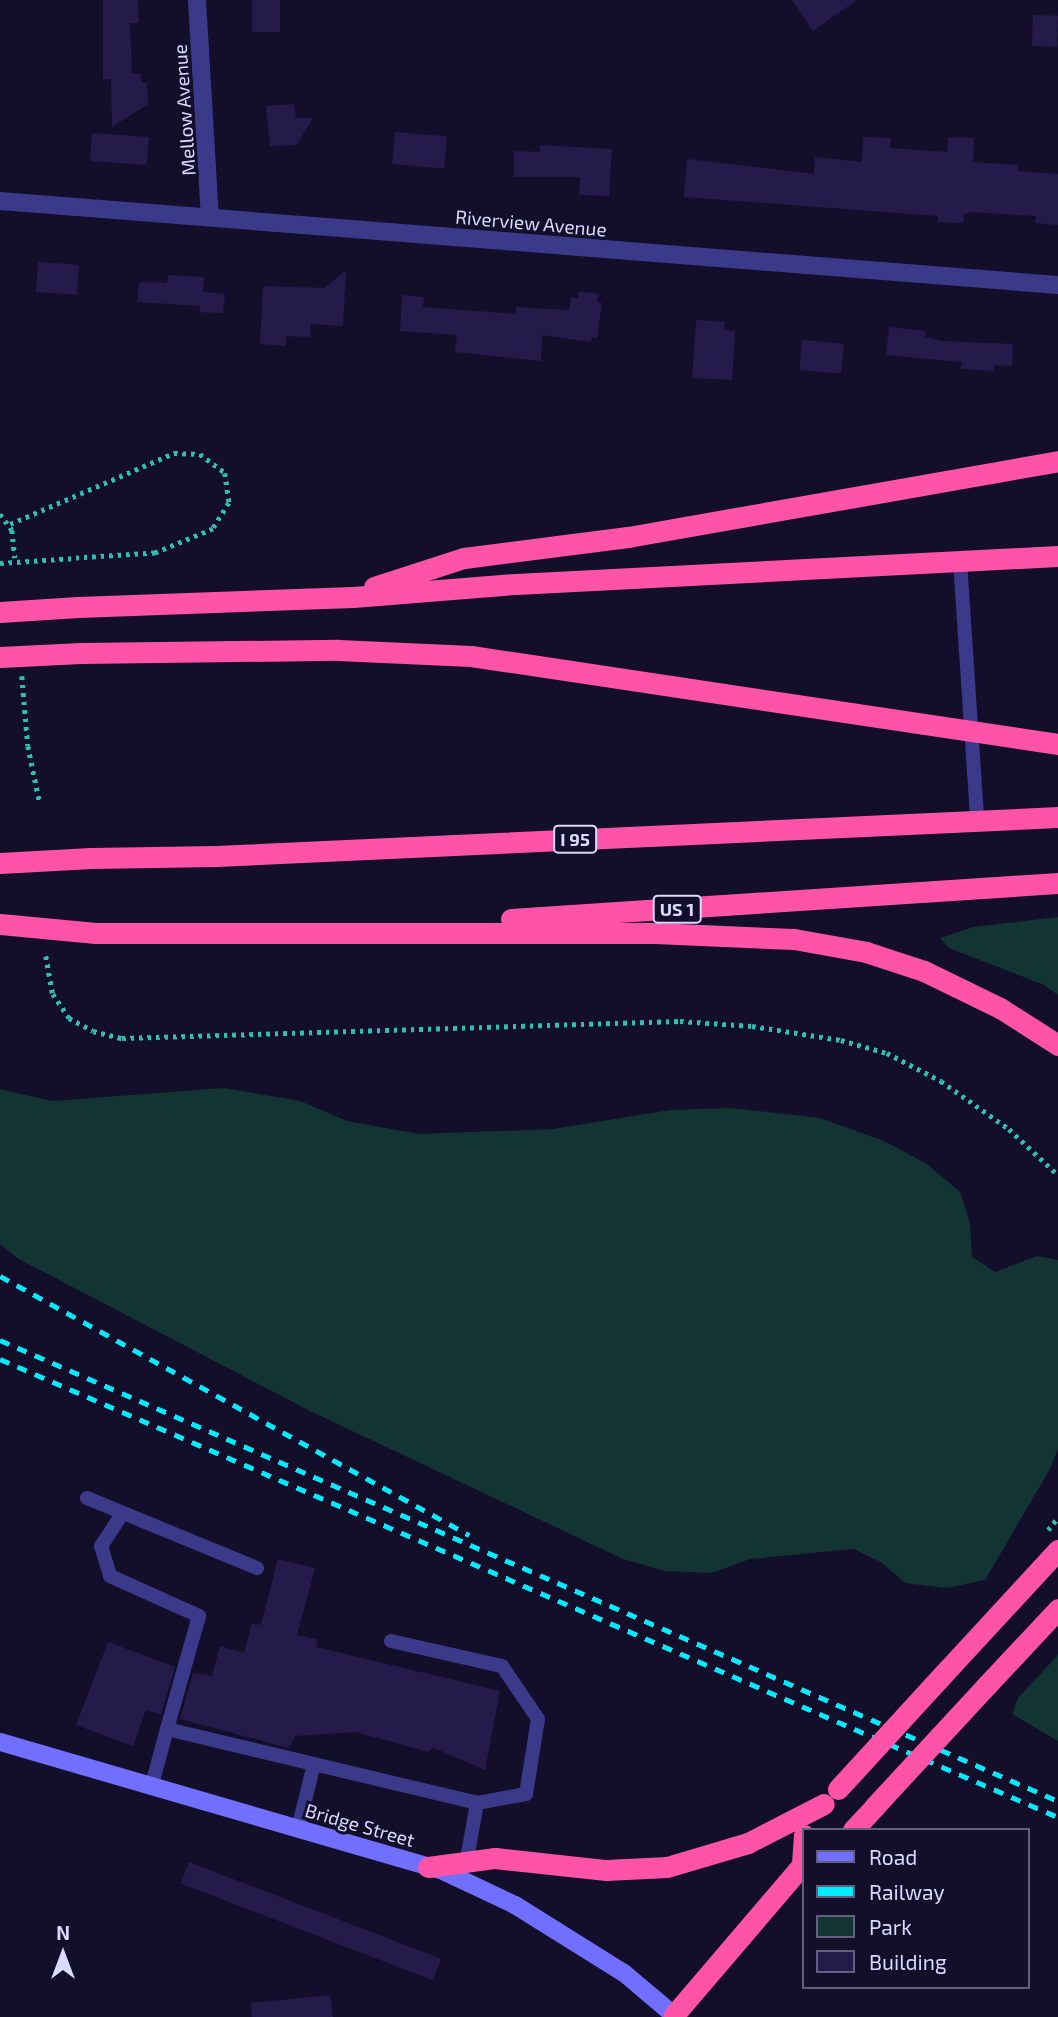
<!DOCTYPE html>
<html>
<head>
<meta charset="utf-8">
<style>
  body { margin:0 }
  #map { position:relative; width:1058px; height:2017px; overflow:hidden; background:#130f2a; font-family:"Exo 2",sans-serif }
  div>[style] { position:absolute }
  .green>* { inset:0; background:#123432 }
  .building>* { inset:0; background:#241b4b; transform-origin:0 0 }
  .path>* { height:4.5px; margin-top:-2.25px; transform-origin:0; background:repeating-linear-gradient(90deg,#2cbfb4 0 3.5px,transparent 0 8.5px) }
  .lane>* { height:14px; margin:-7px; padding:0 7px; transform-origin:7px; border-radius:7px; background:#3a398a }
  .street>* { height:18px; margin:-9px; padding:0 9px; transform-origin:9px; border-radius:9px; background:#3a398a }
  .secondary>* { height:18px; margin:-9px; padding:0 9px; transform-origin:9px; border-radius:9px; background:#706fff }
  .highway>* { height:21px; margin:-10.5px; padding:0 10.5px; transform-origin:10.5px; border-radius:10.5px; background:#ff53a9 }
  .rail>* { height:5px; margin-top:-2.5px; transform-origin:0; background:repeating-linear-gradient(90deg,#04ebff 0 10px,transparent 0 19px) }
  .path-bridge>* { height:4.5px; margin-top:-2.25px; transform-origin:0; background:repeating-linear-gradient(90deg,#2cbfb4 0 3.5px,transparent 0 8.5px) }
  .highway-bridge>* { height:21px; margin:-10.5px; padding:0 10.5px; transform-origin:10.5px; border-radius:10.5px; background:#ff53a9 }
  span { translate:-50% -50%; white-space:nowrap; text-align:center; line-height:1.15; -webkit-text-stroke:6px #130f2a; paint-order:stroke }
  .shield-label span { padding:2px 5px; background:#130f2a; border:2px solid; border-radius:5px; -webkit-text-stroke-width:0 }
  .shield-label { font-size:18px; color:#dcd8ff; font-weight:700 }
  .street-label { font-size:19px; color:#dcd8ff }
  .legend { position:absolute; left:802px; top:1828px; width:228px; height:161px; box-sizing:border-box; background:#130f2a; border:2px solid #635f7f; margin:0; padding:9px 12px; list-style:none; font-size:21px; color:#dcd8ff }
  .legend li { display:flex; align-items:center; gap:14px; height:35px }
  .legend b { width:35px; border:2px solid #635f7f }
  .north { position:absolute; left:28px; top:1919px; width:70px; height:70px; -webkit-text-stroke:5px #130f2a; paint-order:stroke; rotate:0deg; font-size:19px; font-weight:700; line-height:28px; text-align:center; color:#dcd8ff }
  .north::after { content:''; display:block; margin:auto; width:24px; height:32px; background:#dcd8ff; clip-path:polygon(50% 0,100% 100%,50% 72%,0 100%) }
</style>
</head>
<body>
<div id="map">
  <div class="green">
    <div style="clip-path:polygon(1058px 917px,1058px 995px,1044px 985px,949px 948px,940px 938px,973px 927px)"></div>
    <div style="clip-path:polygon(223px 1088px,300px 1101px,347px 1121px,419px 1134px,553px 1129px,671px 1110px,730px 1108px,820px 1118px,884px 1141px,927px 1164px,960px 1192px,970px 1223px,972px 1257px,995px 1272px,1037px 1256px,1058px 1260px,1058px 1449px,1050px 1469px,985px 1580px,947px 1588px,905px 1583px,881px 1562px,854px 1549px,750px 1559px,712px 1573px,665px 1571px,623px 1559px,310px 1411px,17px 1258px,0 1244px,0 1089px,52px 1101px)"></div>
    <div style="clip-path:polygon(1058px 1655px,1058px 1741px,1012px 1714px,1018px 1698px)"></div>
  </div>
  <div class="building">
    <div style="clip-path:polygon(103px 0,138px 0,139px 23px,130px 23px,132px 74px,141px 74px,141px 83px,147px 83px,148px 104px,112px 127px,111px 79px,103px 79px)"></div>
    <div style="left:252px;top:0;width:28px;height:32px"></div>
    <div style="clip-path:polygon(792px 0,857px 0,813px 31px)"></div>
    <div style="left:1033px;top:15px;width:25px;height:31px;rotate:2deg"></div>
    <div style="clip-path:polygon(294px 104px,296px 118px,313px 118px,297px 145px,270px 146px,266px 106px)"></div>
    <div style="left:395px;top:132px;width:52px;height:32px;rotate:5deg"></div>
    <div style="left:92px;top:133px;width:57px;height:28px;rotate:4deg"></div>
    <div style="clip-path:polygon(863px 137px,891px 138px,890px 148px,947px 152px,948px 137px,974px 138px,973px 162px,1018px 165px,1018px 171px,1058px 174px,1058px 225px,1035px 223px,1036px 216px,970px 212px,964px 214px,963px 223px,938px 222px,938px 216px,684px 197px,687px 159px,814px 174px,815px 157px,862px 162px)"></div>
    <div style="clip-path:polygon(540px 145px,612px 149px,609px 196px,579px 195px,580px 177px,514px 177px,514px 151px,540px 152px)"></div>
    <div style="left:38px;top:262px;width:41px;height:30px;rotate:4deg"></div>
    <div style="clip-path:polygon(346px 270px,343px 326px,311px 324px,310px 337px,286px 336px,286px 346px,260px 344px,263px 286px,325px 288px)"></div>
    <div style="clip-path:polygon(168px 275px,204px 277px,203px 292px,225px 294px,223px 313px,200px 312px,200px 306px,137px 302px,139px 282px,167px 283px)"></div>
    <div style="clip-path:polygon(579px 291px,599px 294px,597px 302px,602px 303px,597px 338px,592px 337px,591px 342px,542px 335px,541px 361px,455px 352px,457px 335px,400px 331px,402px 295px,424px 297px,423px 307px,516px 314px,516px 307px,569px 310px,571px 297px,578px 298px)"></div>
    <div style="clip-path:polygon(696px 320px,725px 322px,724px 330px,735px 331px,732px 380px,692px 378px)"></div>
    <div style="clip-path:polygon(889px 327px,926px 331px,925px 337px,942px 341px,1013px 344px,1012px 366px,994px 365px,994px 371px,961px 369px,962px 362px,886px 355px)"></div>
    <div style="left:802px;top:340px;width:42px;height:30px;rotate:5deg"></div>
    <div style="clip-path:polygon(278px 1559px,315px 1568px,297px 1635px,318px 1640px,316px 1647px,500px 1691px,485px 1770px,432px 1747px,429px 1752px,356px 1732px,295px 1736px,289px 1748px,180px 1719px,193px 1673px,212px 1676px,220px 1646px,244px 1653px,252px 1623px,261px 1625px)"></div>
    <div style="clip-path:polygon(108px 1642px,175px 1667px,161px 1714px,146px 1710px,133px 1746px,76px 1725px)"></div>
    <div style="left:189px;top:1862px;width:270px;height:23px;rotate:21deg"></div>
    <div style="clip-path:polygon(330px 1995px,333px 2017px,252px 2017px,251px 2003px)"></div>
  </div>
  <div class="path">
    <div style="left:0;top:514px;width:20px;rotate:53deg"></div>
    <div style="left:12px;top:530px;width:28px;rotate:84deg"></div>
    <div style="left:10px;top:524px;width:179px;rotate:-23.4deg"></div>
    <div style="left:174px;top:453px;width:26px;rotate:2deg"></div>
    <div style="left:200px;top:454px;width:31px;rotate:37deg"></div>
    <div style="left:225px;top:473px;width:30px;rotate:82deg"></div>
    <div style="left:229px;top:503px;width:31px;rotate:122deg"></div>
    <div style="left:213px;top:529px;width:63px;rotate:157.5deg"></div>
    <div style="left:155px;top:553px;width:79px;rotate:176.4deg"></div>
    <div style="left:22px;top:676px;width:70px;rotate:85.1deg"></div>
    <div style="left:28px;top:746px;width:59px;rotate:78.3deg"></div>
    <div style="left:46px;top:956px;width:39px;rotate:80deg"></div>
    <div style="left:53px;top:994px;width:29px;rotate:56deg"></div>
    <div style="left:69px;top:1018px;width:27px;rotate:28deg"></div>
    <div style="left:93px;top:1031px;width:30px;rotate:14deg"></div>
    <div style="left:122px;top:1038px;width:558px;rotate:-1.75deg"></div>
    <div style="left:680px;top:1021px;width:72px;rotate:4deg"></div>
    <div style="left:752px;top:1026px;width:90px;rotate:8.9deg"></div>
    <div style="left:841px;top:1040px;width:48px;rotate:15.8deg"></div>
    <div style="left:887px;top:1053px;width:61px;rotate:27.4deg"></div>
    <div style="left:941px;top:1081px;width:83px;rotate:35.2deg"></div>
    <div style="left:1009px;top:1129px;width:67px;rotate:43.2deg"></div>
    <div style="left:1048px;top:1530px;width:16px;rotate:-52deg"></div>
  </div>
  <div class="lane">
    <div style="left:960px;top:561px;width:260px;rotate:86.2deg"></div>
    <div style="left:87px;top:1498px;width:184px;rotate:22.4deg"></div>
    <div style="left:122px;top:1514px;width:38px;rotate:123deg"></div>
    <div style="left:101px;top:1546px;width:31px;rotate:73deg"></div>
    <div style="left:110px;top:1576px;width:98px;rotate:24.2deg"></div>
    <div style="left:199px;top:1616px;width:117px;rotate:105.8deg"></div>
    <div style="left:167px;top:1729px;width:319px;rotate:13.4deg"></div>
    <div style="left:391px;top:1641px;width:114px;rotate:12.7deg"></div>
    <div style="left:502px;top:1666px;width:64px;rotate:55.8deg"></div>
    <div style="left:538px;top:1719px;width:76px;rotate:99.1deg"></div>
    <div style="left:526px;top:1794px;width:50px;rotate:169.6deg"></div>
    <div style="left:477px;top:1803px;width:57px;rotate:100.1deg"></div>
    <div style="left:151px;top:1788px;width:61px;rotate:-74.8deg"></div>
    <div style="left:298px;top:1829px;width:67px;rotate:-76.2deg"></div>
  </div>
  <div class="street">
    <div style="left:197px;top:0;width:217px;rotate:86.6deg"></div>
    <div style="left:0;top:201px;width:1061px;rotate:4.54deg"></div>
  </div>
  <div class="secondary">
    <div style="left:0;top:1742px;width:459px;rotate:16.2deg"></div>
    <div style="left:441px;top:1870px;width:82px;rotate:25.3deg"></div>
    <div style="left:515px;top:1905px;width:128px;rotate:32deg"></div>
    <div style="left:624px;top:1973px;width:68px;rotate:40.2deg"></div>
  </div>
  <div class="highway">
    <div style="left:374px;top:587px;width:95px;rotate:-17.9deg"></div>
    <div style="left:464px;top:558px;width:165px;rotate:-7.3deg"></div>
    <div style="left:628px;top:537px;width:437px;rotate:-10deg"></div>
    <div style="left:78px;top:607px;width:275px;rotate:-2.1deg"></div>
    <div style="left:353px;top:597px;width:164px;rotate:-4.6deg"></div>
    <div style="left:516px;top:584px;width:543px;rotate:-2.96deg"></div>
    <div style="left:81px;top:653px;width:257px;rotate:-0.7deg"></div>
    <div style="left:338px;top:650px;width:133px;rotate:2.6deg"></div>
    <div style="left:471px;top:656px;width:594px;rotate:8.53deg"></div>
    <div style="left:91px;top:858px;width:125px;rotate:-0.9deg"></div>
    <div style="left:216px;top:856px;width:843px;rotate:-2.65deg"></div>
    <div style="left:511px;top:919px;width:548px;rotate:-3.77deg"></div>
    <div style="left:96px;top:933px;width:559px"></div>
    <div style="left:655px;top:933px;width:139px;rotate:2.5deg"></div>
    <div style="left:794px;top:939px;width:73px;rotate:10.2deg"></div>
    <div style="left:866px;top:952px;width:61px;rotate:18.1deg"></div>
    <div style="left:924px;top:971px;width:85px;rotate:26deg"></div>
    <div style="left:1000px;top:1008px;width:69px;rotate:32.5deg"></div>
    <div style="left:949px;top:1668px;width:161px;rotate:-47.3deg"></div>
    <div style="left:987px;top:1685px;width:104px;rotate:-46.9deg"></div>
    <div style="left:853px;top:1830px;width:33px;rotate:-47deg"></div>
    <div style="left:802px;top:1864px;width:29px;rotate:-86deg"></div>
    <div style="left:428px;top:1867px;width:68px;rotate:-7.7deg"></div>
    <div style="left:495px;top:1858px;width:112px;rotate:6.2deg"></div>
    <div style="left:606px;top:1870px;width:61px;rotate:-2.8deg"></div>
    <div style="left:667px;top:1867px;width:84px;rotate:-16.5deg"></div>
    <div style="left:748px;top:1843px;width:85px;rotate:-27.2deg"></div>
    <div style="left:674px;top:2015px;width:200px;rotate:-49.5deg"></div>
  </div>
  <div class="rail">
    <div style="left:0;top:1276px;width:536px;rotate:28.91deg"></div>
    <div style="left:0;top:1340px;width:1154px;rotate:23.54deg"></div>
    <div style="left:0;top:1359px;width:1153px;rotate:23.41deg"></div>
  </div>
  <div class="path-bridge">
    <div style="left:0;top:563px;width:76px;rotate:-3.8deg"></div>
  </div>
  <div class="highway-bridge">
    <div style="left:0;top:612px;width:78px;rotate:-3.7deg"></div>
    <div style="left:0;top:657px;width:81px;rotate:-2.8deg"></div>
    <div style="left:0;top:863px;width:91px;rotate:-3.1deg"></div>
    <div style="left:0;top:924px;width:96px;rotate:5.4deg"></div>
    <div style="left:838px;top:1789px;width:164px;rotate:-47.5deg"></div>
    <div style="left:875px;top:1806px;width:165px;rotate:-47.2deg"></div>
  </div>
  <div class="shield-label">
    <span style="left:575px;top:839px">I 95</span>
    <span style="left:677px;top:909px">US 1</span>
  </div>
  <div class="street-label">
    <span style="left:184px;top:110px;rotate:-94deg">Mellow Avenue</span>
    <span style="left:531px;top:223px;rotate:5deg">Riverview Avenue</span>
    <span style="left:360px;top:1825px;rotate:16deg">Bridge Street</span>
  </div>
  <ul class="legend">
  <li><b style="height:9px;background:#706fff"></b>Road</li>
  <li><b style="height:9px;background:#04ebff"></b>Railway</li>
  <li><b style="height:19px;background:#123432"></b>Park</li>
  <li><b style="height:19px;background:#241b4b"></b>Building</li>
  </ul>
  <div class="north">N</div>
</div>
</body>
</html>
